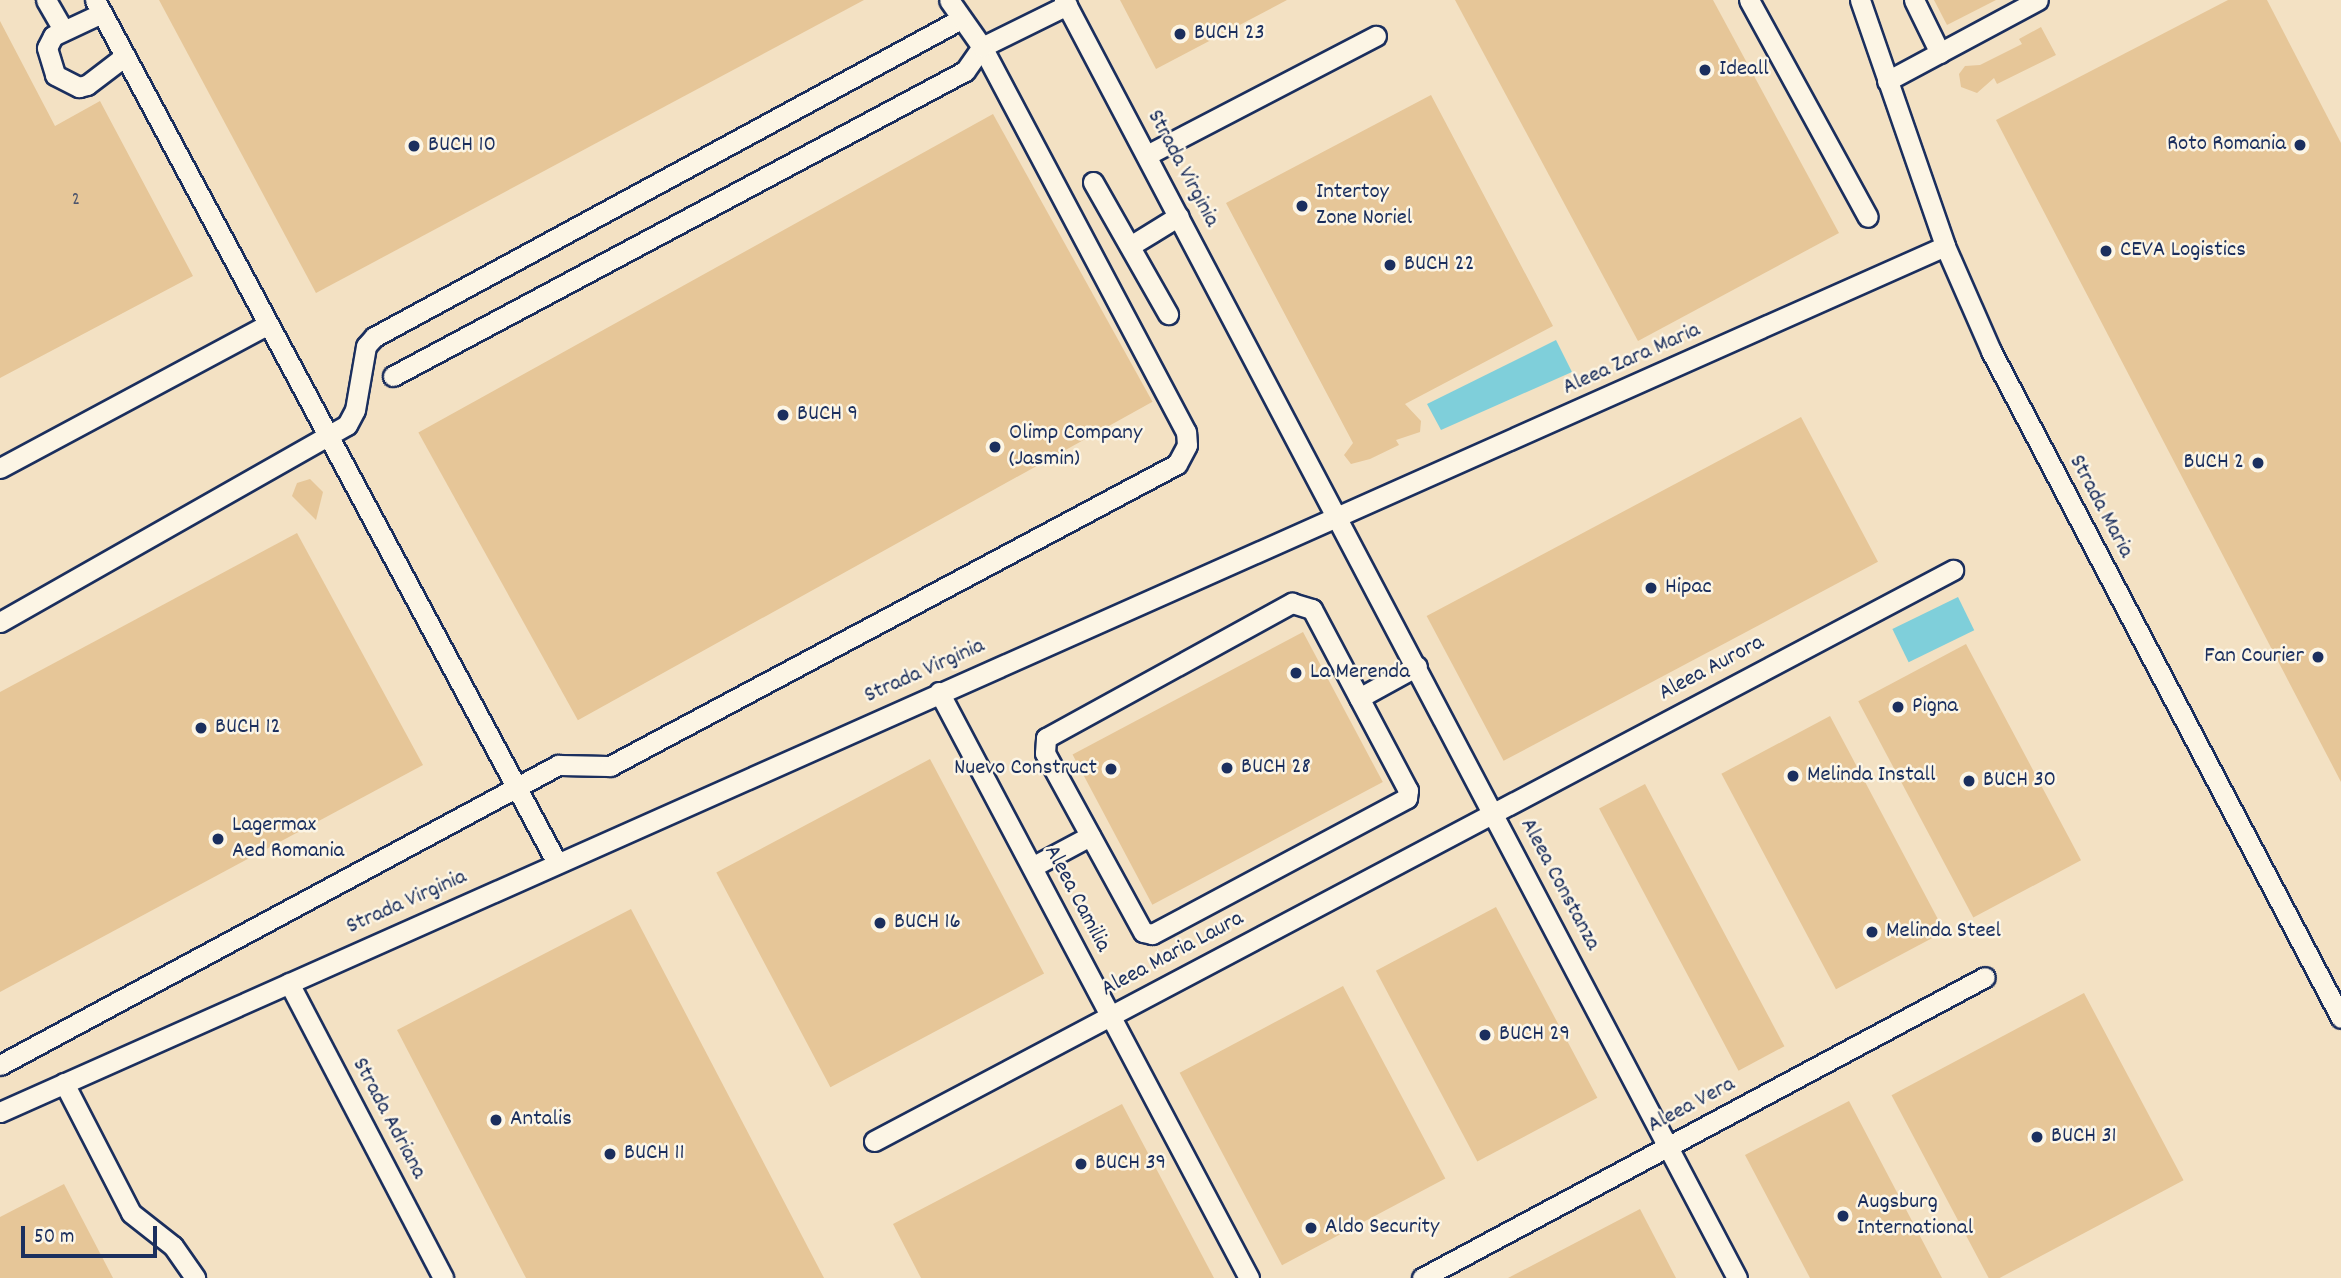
<!DOCTYPE html>
<html>
<head>
<meta charset="utf-8">
<style>
  body { margin:0 }
  #map { position:relative; width:2341px; height:1278px; overflow:hidden; background:#f8ecd6; font-family:Dekko,sans-serif }
  div>[style] { position:absolute }
  .built>* { inset:0; background:#f3e1c3; transform-origin:0 0 }
  .water>* { inset:0; background:#7fcfda; transform-origin:0 0 }
  .building>* { inset:0; background:#e6c698; transform-origin:0 0 }
  .roads { filter:drop-shadow(2px 0 #1b2f5e) drop-shadow(-2px 0 #1b2f5e) drop-shadow(0 2px #1b2f5e) drop-shadow(0 -2px #1b2f5e) }
  .minor>* { height:19px; margin:-9.5px; padding:0 9.5px; transform-origin:9.5px; border-radius:9.5px; background:#fcf5e5 }
  .dots>* { width:19px; height:19px; translate:-50% -50%; box-sizing:border-box; border:4px solid #fcf5e5; border-radius:50% }
  span { translate:-50% -50%; white-space:nowrap; text-align:center; line-height:1.15; -webkit-text-stroke:5px #fcf5e5; paint-order:stroke }
  .number-label { font-size:19px; color:#4e556c }
  .number-label span { -webkit-text-stroke-width:0 }
  .poi-label { font-size:23px; color:#1b2f5e }
  .left { translate:0 -50%; text-align:left }
  .right { translate:-100% -50%; text-align:right }
  .street-label { font-size:23px; color:#1b2f5e }
  .scale { position:absolute; left:21px; top:1226px; width:136px; height:32px; box-sizing:border-box; border:4px solid #1b2f5e; border-top:0; padding-left:9px; font-size:21px; line-height:24px; white-space:nowrap; color:#1b2f5e; -webkit-text-stroke:5px #fcf5e5; paint-order:stroke }
</style>
</head>
<body>
<div id="map">
  <div class="built">
    <div style="left:0;top:0;width:2341px;height:1278px"></div>
  </div>
  <div class="water">
    <div style="clip-path:polygon(1556px 340px,1572px 372px,1441px 430px,1427px 404px)"></div>
    <div style="left:1958px;top:597px;width:37px;height:73px;rotate:64deg"></div>
  </div>
  <div class="building">
    <div style="clip-path:polygon(159px 0,864px 0,316px 293px)"></div>
    <div style="clip-path:polygon(1120px 0,1287px 0,1156px 69px)"></div>
    <div style="clip-path:polygon(1455px 0,1713px 0,1839px 233px,1638px 341px)"></div>
    <div style="clip-path:polygon(1934px 0,1996px 0,1947px 25px)"></div>
    <div style="clip-path:polygon(2228px 0,2267px 0,2341px 143px,2341px 782px,1996px 120px)"></div>
    <div style="clip-path:polygon(0 21px,55px 126px,100px 101px,193px 276px,0 378px)"></div>
    <div style="clip-path:polygon(2041px 27px,2056px 55px,1997px 84px,1994px 78px,1977px 93px,1961px 87px,1959px 74px,1965px 66px,1980px 65px,2022px 44px,2019px 39px)"></div>
    <div style="clip-path:polygon(1431px 95px,1553px 326px,1405px 404px,1421px 421px,1420px 432px,1396px 440px,1399px 445px,1370px 459px,1351px 464px,1344px 455px,1353px 443px,1226px 203px)"></div>
    <div style="left:993px;top:114px;width:329px;height:657px;rotate:61deg"></div>
    <div style="left:1801px;top:417px;width:164px;height:424px;rotate:62deg"></div>
    <div style="clip-path:polygon(310px 479px,323px 492px,316px 520px,292px 496px,297px 483px)"></div>
    <div style="clip-path:polygon(297px 533px,423px 765px,0 992px,0 692px)"></div>
    <div style="left:1303px;top:632px;width:170px;height:261px;rotate:62deg"></div>
    <div style="left:1966px;top:644px;width:245px;height:122px;rotate:62deg"></div>
    <div style="left:1830px;top:716px;width:244px;height:123px;rotate:62deg"></div>
    <div style="left:930px;top:759px;width:243px;height:242px;rotate:62deg"></div>
    <div style="left:1645px;top:784px;width:297px;height:52px;rotate:62deg"></div>
    <div style="left:1496px;top:907px;width:216px;height:136px;rotate:62deg"></div>
    <div style="clip-path:polygon(631px 909px,824px 1278px,526px 1278px,397px 1030px)"></div>
    <div style="left:1343px;top:986px;width:218px;height:185px;rotate:62deg"></div>
    <div style="left:2084px;top:993px;width:212px;height:218px;rotate:62deg"></div>
    <div style="clip-path:polygon(1849px 1101px,1942px 1278px,1810px 1278px,1745px 1155px)"></div>
    <div style="clip-path:polygon(1122px 1104px,1214px 1278px,921px 1278px,893px 1224px)"></div>
    <div style="clip-path:polygon(64px 1184px,113px 1278px,0 1278px,0 1217px)"></div>
    <div style="clip-path:polygon(1640px 1209px,1676px 1278px,1508px 1278px)"></div>
  </div>
  <div class="roads">
    <div class="minor">
      <div style="left:46px;top:0;width:32px;rotate:60deg"></div>
      <div style="left:95px;top:0;width:979px;rotate:61.84deg"></div>
      <div style="left:1064px;top:0;width:1444px;rotate:62.23deg"></div>
      <div style="left:1749px;top:0;width:247px;rotate:61.3deg"></div>
      <div style="left:1860px;top:0;width:260px;rotate:70.9deg"></div>
      <div style="left:1945px;top:246px;width:115px;rotate:66.3deg"></div>
      <div style="left:1991px;top:351px;width:753px;rotate:62.31deg"></div>
      <div style="left:1914px;top:0;width:59px;rotate:63.9deg"></div>
      <div style="left:102px;top:13px;width:54px;rotate:154.9deg"></div>
      <div style="left:53px;top:36px;width:13px;rotate:117deg"></div>
      <div style="left:47px;top:48px;width:28px;rotate:73deg"></div>
      <div style="left:55px;top:75px;width:27px;rotate:27deg"></div>
      <div style="left:79px;top:87px;width:8px;rotate:-14deg"></div>
      <div style="left:87px;top:85px;width:48px;rotate:-37.3deg"></div>
      <div style="left:1887px;top:81px;width:171px;rotate:-28.2deg"></div>
      <div style="left:1147px;top:155px;width:258px;rotate:-27.5deg"></div>
      <div style="left:1093px;top:182px;width:152px;rotate:60.4deg"></div>
      <div style="left:1130px;top:246px;width:57px;rotate:-31.5deg"></div>
      <div style="left:393px;top:376px;width:648px;rotate:-28.07deg"></div>
      <div style="left:965px;top:71px;width:29px;rotate:-55deg"></div>
      <div style="left:982px;top:47px;width:95px;rotate:-26.3deg"></div>
      <div style="left:0;top:468px;width:304px;rotate:-28.2deg"></div>
      <div style="left:1292px;top:603px;width:21px;rotate:17deg"></div>
      <div style="left:1312px;top:609px;width:205px;rotate:62.1deg"></div>
      <div style="left:1408px;top:790px;width:8px;rotate:97deg"></div>
      <div style="left:1407px;top:798px;width:289px;rotate:151.9deg"></div>
      <div style="left:1152px;top:934px;width:9px;rotate:-167deg"></div>
      <div style="left:1143px;top:932px;width:204px;rotate:-118.7deg"></div>
      <div style="left:1045px;top:753px;width:15px;rotate:-86deg"></div>
      <div style="left:1046px;top:738px;width:281px;rotate:-28.8deg"></div>
      <div style="left:0;top:622px;width:399px;rotate:-29.6deg"></div>
      <div style="left:347px;top:425px;width:17px;rotate:-62deg"></div>
      <div style="left:355px;top:410px;width:65px;rotate:-80.2deg"></div>
      <div style="left:366px;top:346px;width:12px;rotate:-48deg"></div>
      <div style="left:374px;top:337px;width:665px;rotate:-28.45deg"></div>
      <div style="left:939px;top:692px;width:663px;rotate:62.12deg"></div>
      <div style="left:1359px;top:698px;width:66px;rotate:-28.9deg"></div>
      <div style="left:1032px;top:867px;width:66px;rotate:-28.1deg"></div>
      <div style="left:289px;top:983px;width:333px;rotate:62.4deg"></div>
      <div style="left:0;top:1065px;width:634px;rotate:-28.26deg"></div>
      <div style="left:558px;top:765px;width:52px;rotate:1.1deg"></div>
      <div style="left:610px;top:766px;width:642px;rotate:-28.04deg"></div>
      <div style="left:1177px;top:464px;width:21px;rotate:-62deg"></div>
      <div style="left:1187px;top:445px;width:13px;rotate:-94deg"></div>
      <div style="left:1186px;top:432px;width:436px;rotate:-117.9deg"></div>
      <div style="left:982px;top:47px;width:57px;rotate:-125.1deg"></div>
      <div style="left:64px;top:1083px;width:146px;rotate:62.7deg"></div>
      <div style="left:131px;top:1213px;width:53px;rotate:38.2deg"></div>
      <div style="left:173px;top:1246px;width:39px;rotate:55deg"></div>
      <div style="left:0;top:1112px;width:2129px;rotate:-24deg"></div>
      <div style="left:874px;top:1141px;width:1221px;rotate:-27.89deg"></div>
      <div style="left:1422px;top:1278px;width:638px;rotate:-28.13deg"></div>
    </div>
  </div>
  <div class="dots">
    <div style="left:1180px;top:34px;background:#1b2f5e"></div>
    <div style="left:1705px;top:70px;background:#1b2f5e"></div>
    <div style="left:2300px;top:145px;background:#1b2f5e"></div>
    <div style="left:414px;top:146px;background:#1b2f5e"></div>
    <div style="left:1302px;top:206px;background:#1b2f5e"></div>
    <div style="left:2106px;top:251px;background:#1b2f5e"></div>
    <div style="left:1390px;top:265px;background:#1b2f5e"></div>
    <div style="left:783px;top:415px;background:#1b2f5e"></div>
    <div style="left:995px;top:447px;background:#1b2f5e"></div>
    <div style="left:2258px;top:463px;background:#1b2f5e"></div>
    <div style="left:1651px;top:588px;background:#1b2f5e"></div>
    <div style="left:2318px;top:657px;background:#1b2f5e"></div>
    <div style="left:1296px;top:673px;background:#1b2f5e"></div>
    <div style="left:1898px;top:707px;background:#1b2f5e"></div>
    <div style="left:201px;top:728px;background:#1b2f5e"></div>
    <div style="left:1227px;top:768px;background:#1b2f5e"></div>
    <div style="left:1111px;top:769px;background:#1b2f5e"></div>
    <div style="left:1793px;top:776px;background:#1b2f5e"></div>
    <div style="left:1969px;top:781px;background:#1b2f5e"></div>
    <div style="left:218px;top:839px;background:#1b2f5e"></div>
    <div style="left:880px;top:923px;background:#1b2f5e"></div>
    <div style="left:1872px;top:932px;background:#1b2f5e"></div>
    <div style="left:1485px;top:1035px;background:#1b2f5e"></div>
    <div style="left:496px;top:1120px;background:#1b2f5e"></div>
    <div style="left:2037px;top:1137px;background:#1b2f5e"></div>
    <div style="left:610px;top:1154px;background:#1b2f5e"></div>
    <div style="left:1081px;top:1164px;background:#1b2f5e"></div>
    <div style="left:1843px;top:1216px;background:#1b2f5e"></div>
    <div style="left:1311px;top:1228px;background:#1b2f5e"></div>
  </div>
  <div class="number-label">
    <span style="left:76px;top:201px">2</span>
  </div>
  <div class="poi-label">
    <span class="left" style="left:1194px;top:34px">BUCH 23</span>
    <span class="left" style="left:1719px;top:70px">Ideall</span>
    <span class="right" style="left:2286px;top:145px">Roto Romania</span>
    <span class="left" style="left:428px;top:146px">BUCH 10</span>
    <span class="left" style="left:1316px;top:206px">Intertoy<br>Zone Noriel</span>
    <span class="left" style="left:2120px;top:251px">CEVA Logistics</span>
    <span class="left" style="left:1404px;top:265px">BUCH 22</span>
    <span class="left" style="left:797px;top:415px">BUCH 9</span>
    <span class="left" style="left:1009px;top:447px">Olimp Company<br>(Jasmin)</span>
    <span class="right" style="left:2244px;top:463px">BUCH 2</span>
    <span class="left" style="left:1665px;top:588px">Hipac</span>
    <span class="right" style="left:2304px;top:657px">Fan Courier</span>
    <span class="left" style="left:1310px;top:673px">La Merenda</span>
    <span class="left" style="left:1912px;top:707px">Pigna</span>
    <span class="left" style="left:215px;top:728px">BUCH 12</span>
    <span class="left" style="left:1241px;top:768px">BUCH 28</span>
    <span class="right" style="left:1097px;top:769px">Nuevo Construct</span>
    <span class="left" style="left:1807px;top:776px">Melinda Install</span>
    <span class="left" style="left:1983px;top:781px">BUCH 30</span>
    <span class="left" style="left:232px;top:839px">Lagermax<br>Aed Romania</span>
    <span class="left" style="left:894px;top:923px">BUCH 16</span>
    <span class="left" style="left:1886px;top:932px">Melinda Steel</span>
    <span class="left" style="left:1499px;top:1035px">BUCH 29</span>
    <span class="left" style="left:510px;top:1120px">Antalis</span>
    <span class="left" style="left:2051px;top:1137px">BUCH 31</span>
    <span class="left" style="left:624px;top:1154px">BUCH 11</span>
    <span class="left" style="left:1095px;top:1164px">BUCH 39</span>
    <span class="left" style="left:1857px;top:1216px">Augsburg<br>International</span>
    <span class="left" style="left:1325px;top:1228px">Aldo Security</span>
  </div>
  <div class="street-label">
    <span style="left:1182px;top:169px;rotate:62deg">Strada Virginia</span>
    <span style="left:1632px;top:360px;rotate:-24deg">Aleea Zara Maria</span>
    <span style="left:2100px;top:507px;rotate:62deg">Strada Maria</span>
    <span style="left:1712px;top:669px;rotate:-28deg">Aleea Aurora</span>
    <span style="left:925px;top:672px;rotate:-24deg">Strada Virginia</span>
    <span style="left:1559px;top:885px;rotate:62deg">Aleea Constanza</span>
    <span style="left:1076px;top:899px;rotate:62deg">Aleea Camilia</span>
    <span style="left:407px;top:903px;rotate:-24deg">Strada Virginia</span>
    <span style="left:1173px;top:955px;rotate:-28deg">Aleea Maria Laura</span>
    <span style="left:1692px;top:1106px;rotate:-28deg">Aleea Vera</span>
    <span style="left:388px;top:1119px;rotate:62deg">Strada Adriana</span>
  </div>
  <div class="scale">50 m</div>
</div>
</body>
</html>
